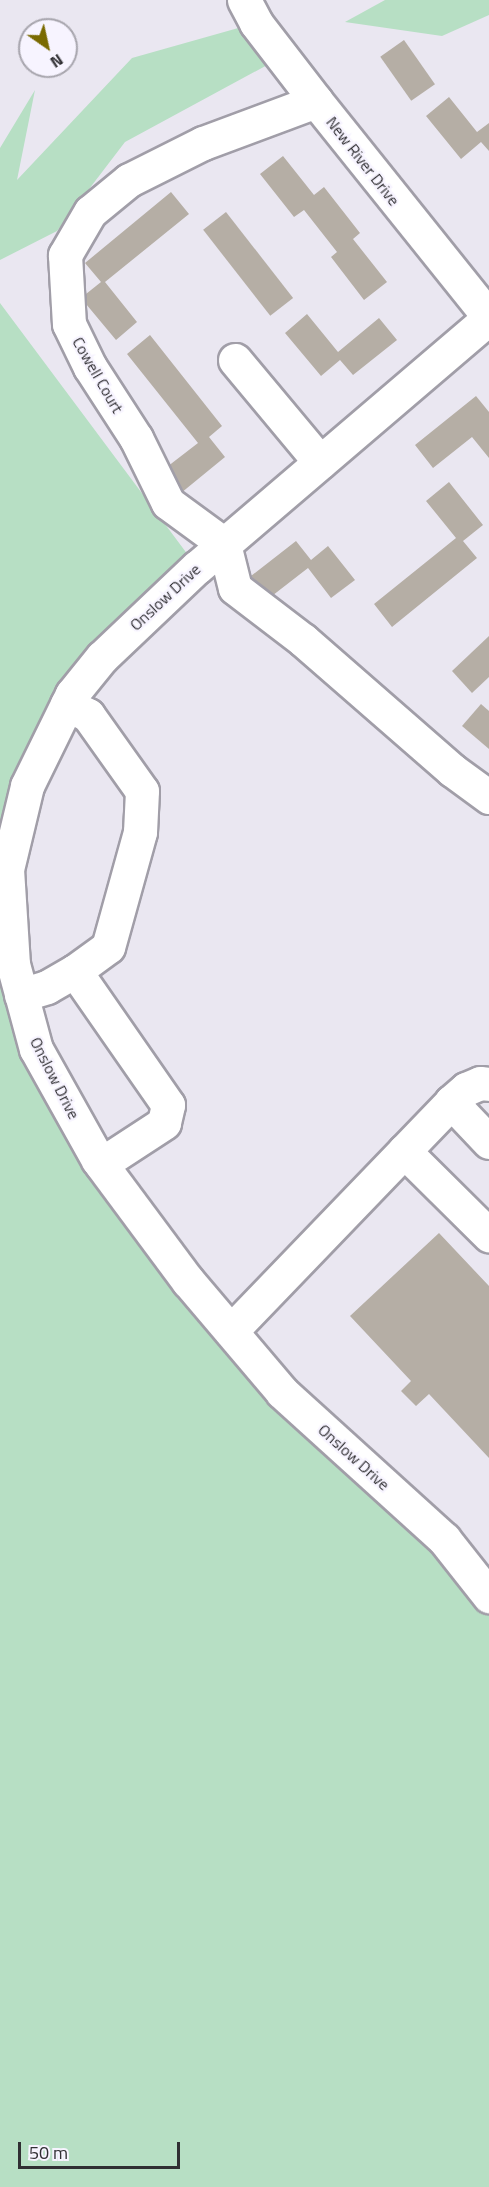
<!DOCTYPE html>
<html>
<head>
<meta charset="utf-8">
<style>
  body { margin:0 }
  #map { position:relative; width:489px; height:2187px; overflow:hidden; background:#eae7f1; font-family:"Titillium Web",sans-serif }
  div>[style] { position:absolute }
  .green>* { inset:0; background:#b7dfc4 }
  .building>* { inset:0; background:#b5aea5; transform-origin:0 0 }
  .roads { filter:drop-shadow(2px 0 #a19ea8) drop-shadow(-2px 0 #a19ea8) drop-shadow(0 2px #a19ea8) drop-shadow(0 -2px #a19ea8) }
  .minor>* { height:33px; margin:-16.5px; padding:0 16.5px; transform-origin:16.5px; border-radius:16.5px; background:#fff }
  span { translate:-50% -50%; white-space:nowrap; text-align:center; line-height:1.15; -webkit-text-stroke:4.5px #f7f4ff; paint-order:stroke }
  .street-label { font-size:16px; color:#302f33 }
  .north { position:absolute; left:18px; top:18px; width:60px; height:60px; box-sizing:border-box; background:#f7f4ff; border:2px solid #a7a5ad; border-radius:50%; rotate:146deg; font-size:16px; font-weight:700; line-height:24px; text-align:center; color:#302f33 }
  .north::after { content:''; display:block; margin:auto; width:21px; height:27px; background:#7a6a01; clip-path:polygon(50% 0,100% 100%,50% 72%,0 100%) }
  .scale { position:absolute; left:18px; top:2142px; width:162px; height:27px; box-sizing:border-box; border:3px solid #302f33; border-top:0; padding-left:8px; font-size:18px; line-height:21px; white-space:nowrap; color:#302f33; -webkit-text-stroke:4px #f7f4ff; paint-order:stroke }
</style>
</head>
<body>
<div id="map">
  <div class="green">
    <div style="clip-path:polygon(385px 0,489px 0,489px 15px,442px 36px,345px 22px)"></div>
    <div style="clip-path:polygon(256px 23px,282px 57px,125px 142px,57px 231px,0 260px,0 148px,35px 90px,17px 180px,132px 58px)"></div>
    <div style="clip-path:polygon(0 303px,197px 567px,102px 657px,7px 869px,36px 1049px,188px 1281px,489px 1596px,489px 2187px,0 2187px)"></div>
  </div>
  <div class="building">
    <div style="left:404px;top:40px;width:54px;height:29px;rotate:55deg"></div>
    <div style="clip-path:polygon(449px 97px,477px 132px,489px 123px,489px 151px,481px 142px,461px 159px,426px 116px)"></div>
    <div style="clip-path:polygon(283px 156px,314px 195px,324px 187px,360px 233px,353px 239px,387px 282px,364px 300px,331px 257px,337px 252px,304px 210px,294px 217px,260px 174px)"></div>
    <div style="clip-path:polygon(171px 192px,189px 214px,105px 282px,137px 322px,116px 340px,81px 298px,101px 282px,85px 263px)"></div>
    <div style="left:226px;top:212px;width:109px;height:29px;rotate:52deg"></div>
    <div style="clip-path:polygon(307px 314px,338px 352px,379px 318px,397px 340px,353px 375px,340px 360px,321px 376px,285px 333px)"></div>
    <div style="clip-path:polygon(150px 335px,222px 426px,209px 437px,225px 457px,181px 493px,163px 470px,198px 443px,127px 354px)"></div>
    <div style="clip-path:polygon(476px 396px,489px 412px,489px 458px,472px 437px,433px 468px,415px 445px)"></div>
    <div style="clip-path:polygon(449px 482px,483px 525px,463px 541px,477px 558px,392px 627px,374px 604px,456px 538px,426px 501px)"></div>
    <div style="clip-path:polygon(296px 541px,311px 560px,328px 546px,355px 580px,331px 598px,308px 568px,268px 599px,251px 576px)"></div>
    <div style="clip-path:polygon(489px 636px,489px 677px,472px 693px,452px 671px)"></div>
    <div style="clip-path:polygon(481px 704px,489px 711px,489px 749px,462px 726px)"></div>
    <div style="clip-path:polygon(439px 1233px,489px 1286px,489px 1458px,429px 1394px,416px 1406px,401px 1391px,411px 1381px,350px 1316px)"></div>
  </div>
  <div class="roads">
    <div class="minor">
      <div style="left:244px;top:0;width:26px;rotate:62deg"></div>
      <div style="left:256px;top:23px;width:98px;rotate:52.4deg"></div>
      <div style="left:316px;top:101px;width:277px;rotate:51.3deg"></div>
      <div style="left:316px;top:101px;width:121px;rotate:159.6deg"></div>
      <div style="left:203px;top:143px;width:83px;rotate:153.4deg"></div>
      <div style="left:129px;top:180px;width:50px;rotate:140.6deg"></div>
      <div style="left:90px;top:212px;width:50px;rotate:120.2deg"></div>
      <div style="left:65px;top:255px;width:69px;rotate:86.7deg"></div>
      <div style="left:69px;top:324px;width:48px;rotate:64deg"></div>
      <div style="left:90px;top:367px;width:85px;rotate:57.1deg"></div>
      <div style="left:136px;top:438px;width:72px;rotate:63.8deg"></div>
      <div style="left:168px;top:503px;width:69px;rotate:36.2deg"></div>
      <div style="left:224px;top:544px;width:45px;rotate:76deg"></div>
      <div style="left:235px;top:588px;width:86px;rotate:37.4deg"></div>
      <div style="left:303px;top:640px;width:198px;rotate:41.1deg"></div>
      <div style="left:452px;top:770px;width:46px;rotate:36.1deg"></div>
      <div style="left:489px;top:318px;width:384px;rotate:139.5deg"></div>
      <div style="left:197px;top:567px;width:131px;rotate:136.5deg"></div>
      <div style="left:102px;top:657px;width:48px;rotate:129deg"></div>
      <div style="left:72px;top:694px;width:102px;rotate:116.1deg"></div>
      <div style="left:27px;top:786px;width:85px;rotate:103.5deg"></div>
      <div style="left:7px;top:869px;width:95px;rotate:86.4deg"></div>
      <div style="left:13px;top:964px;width:88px;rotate:74.9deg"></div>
      <div style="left:36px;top:1049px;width:127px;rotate:60.8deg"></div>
      <div style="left:98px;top:1160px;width:151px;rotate:53.4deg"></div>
      <div style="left:188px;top:1281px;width:145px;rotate:49.7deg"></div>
      <div style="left:282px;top:1392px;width:219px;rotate:42.2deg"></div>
      <div style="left:444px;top:1539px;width:73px;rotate:51.7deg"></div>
      <div style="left:235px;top:360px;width:133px;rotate:50.2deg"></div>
      <div style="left:67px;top:704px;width:24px;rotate:28deg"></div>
      <div style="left:88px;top:715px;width:93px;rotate:54.6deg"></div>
      <div style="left:142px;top:791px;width:41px;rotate:92.8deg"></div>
      <div style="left:140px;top:832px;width:119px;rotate:105.5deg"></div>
      <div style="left:108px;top:947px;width:41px;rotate:144deg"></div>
      <div style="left:21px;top:995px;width:27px;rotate:-17deg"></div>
      <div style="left:47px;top:987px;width:32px;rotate:-30deg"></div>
      <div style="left:75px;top:971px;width:163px;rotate:55.2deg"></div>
      <div style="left:168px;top:1105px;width:18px;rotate:103deg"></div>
      <div style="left:164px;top:1123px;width:75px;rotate:146.9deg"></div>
      <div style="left:451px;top:1102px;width:55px;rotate:46.5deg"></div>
      <div style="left:404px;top:1151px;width:120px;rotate:44.7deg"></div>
      <div style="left:231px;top:1331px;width:318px;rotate:-46.1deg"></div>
      <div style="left:451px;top:1102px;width:20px;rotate:-41deg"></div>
      <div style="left:466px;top:1089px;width:15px;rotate:-23deg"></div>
      <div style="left:480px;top:1083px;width:9px;rotate:6deg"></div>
    </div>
  </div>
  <div class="street-label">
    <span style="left:363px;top:161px;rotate:52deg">New River Drive</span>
    <span style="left:98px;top:375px;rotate:60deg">Cowell Court</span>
    <span style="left:165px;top:597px;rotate:-43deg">Onslow Drive</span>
    <span style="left:55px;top:1078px;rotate:63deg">Onslow Drive</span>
    <span style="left:354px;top:1457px;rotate:42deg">Onslow Drive</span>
  </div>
  <div class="north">N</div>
  <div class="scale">50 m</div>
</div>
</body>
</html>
